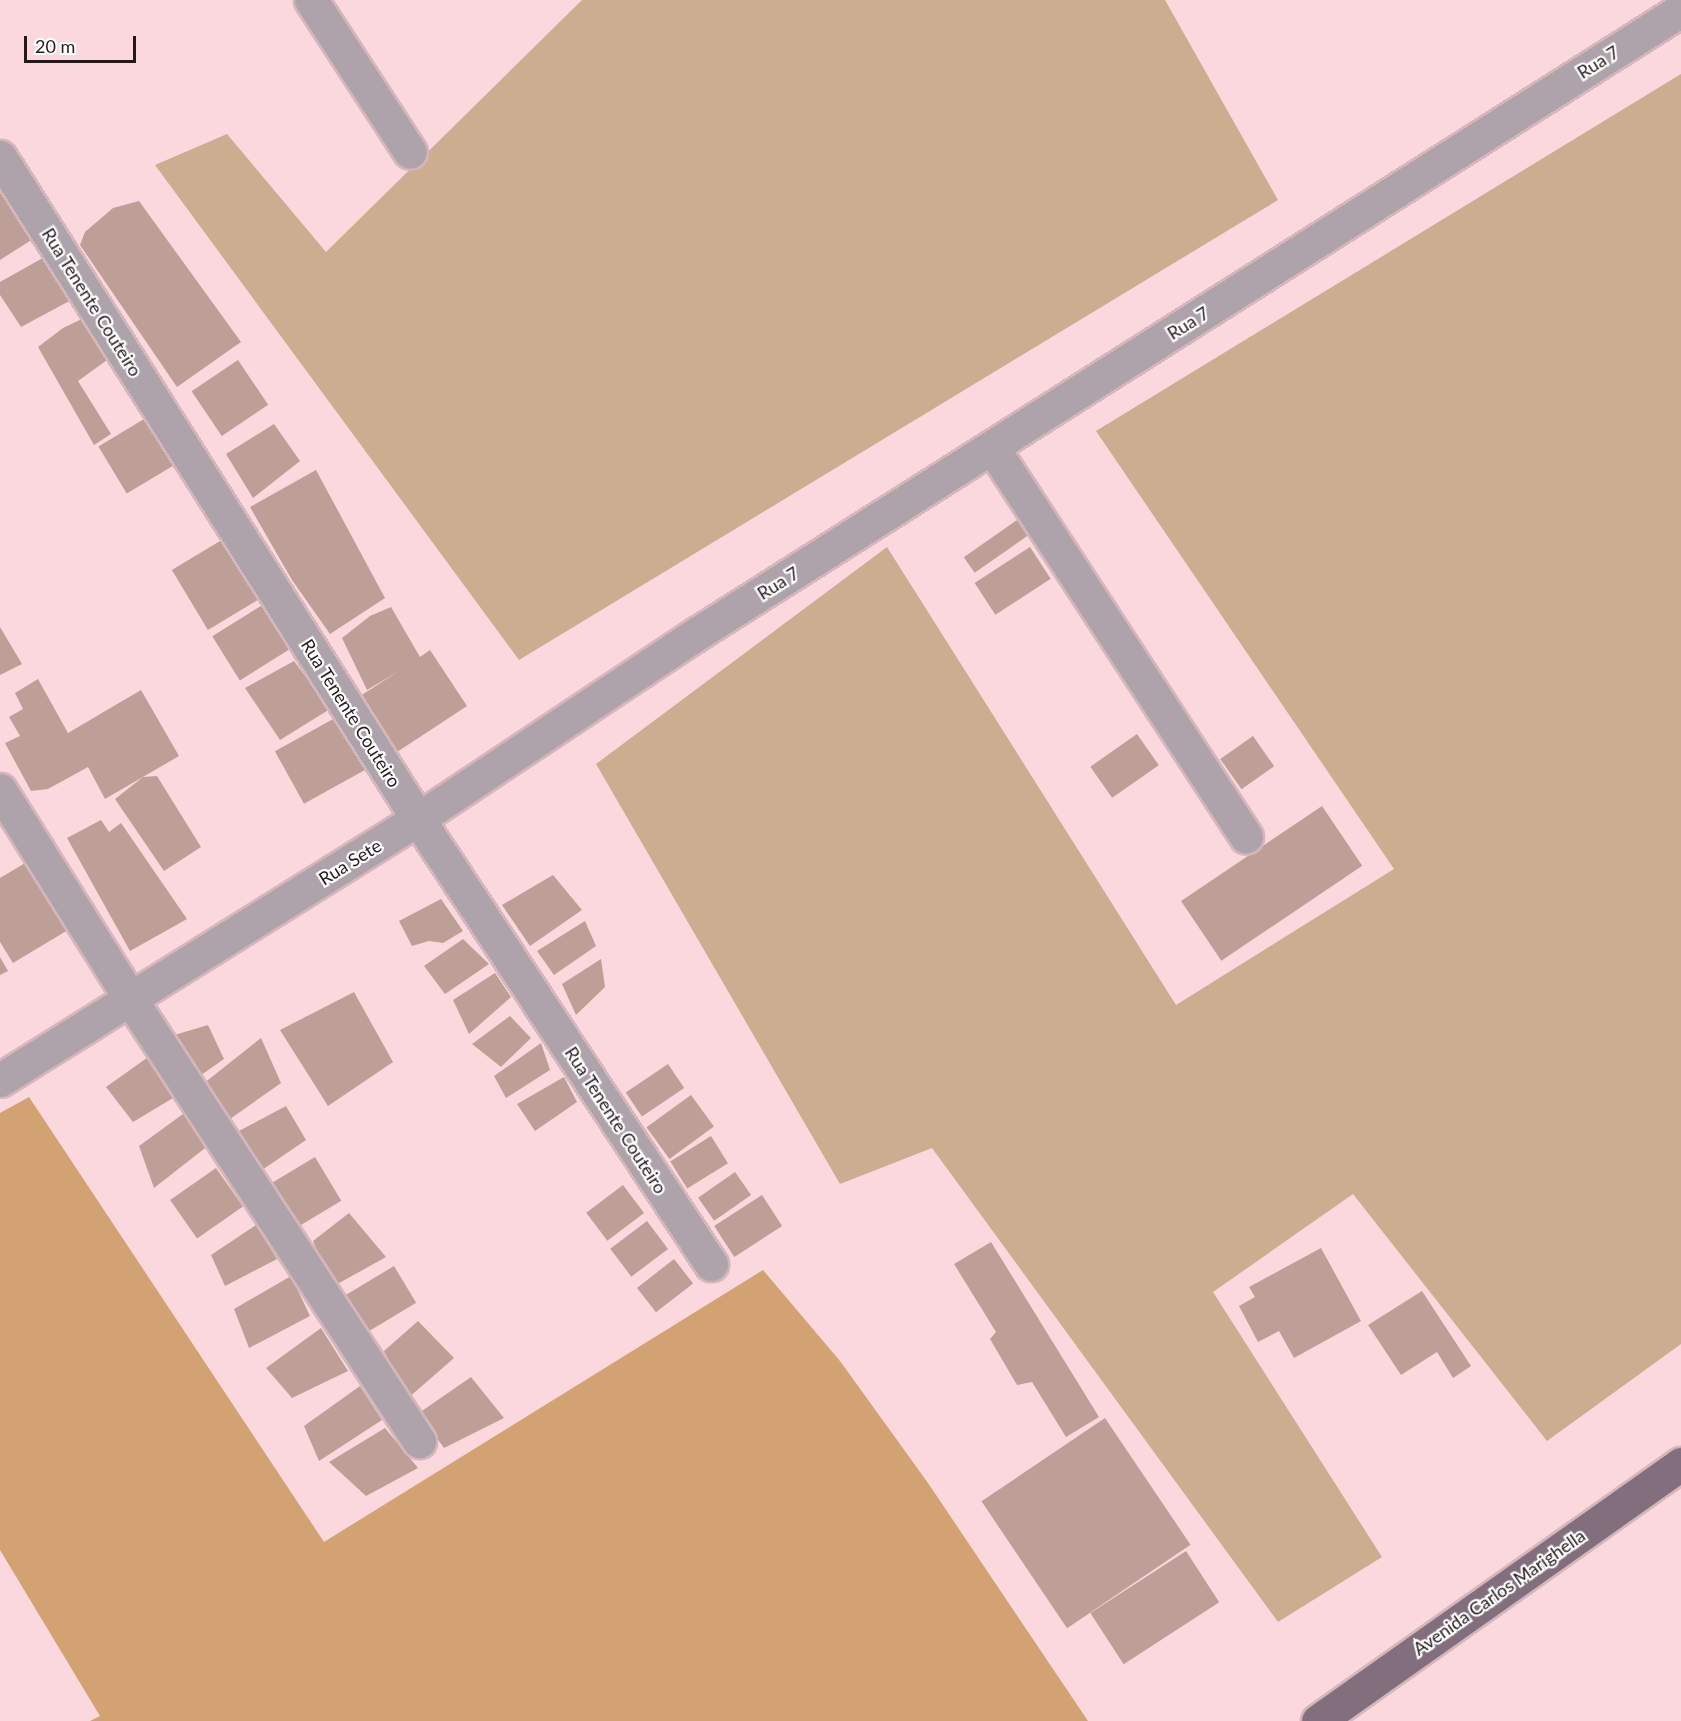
<!DOCTYPE html>
<html>
<head>
<meta charset="utf-8">
<style>
  body { margin:0 }
  #map { position:relative; width:1681px; height:1721px; overflow:hidden; background:#fbd8de; font-family:Lato,sans-serif }
  div>[style] { position:absolute }
  .green>* { inset:0; background:#ccad90 }
  .forest>* { inset:0; background:#d2a272 }
  .building>* { inset:0; background:#be9f97; transform-origin:0 0 }
  .roads { filter:drop-shadow(2px 0 #d4b6bb) drop-shadow(-2px 0 #d4b6bb) drop-shadow(0 2px #d4b6bb) drop-shadow(0 -2px #d4b6bb) }
  .minor>* { height:33px; margin:-16.5px; padding:0 16.5px; transform-origin:16.5px; border-radius:16.5px; background:#afa3ab }
  .primary>* { height:33px; margin:-16.5px; padding:0 16.5px; transform-origin:16.5px; border-radius:16.5px; background:#826e7d }
  span { translate:-50% -50%; white-space:nowrap; text-align:center; line-height:1.15; -webkit-text-stroke:4.5px #fff; paint-order:stroke }
  .street-label { font-size:18px; color:#25191c }
  .scale { position:absolute; left:24px; top:36px; width:112px; height:27px; box-sizing:border-box; border:3px solid #25191c; border-top:0; padding-left:8px; font-size:18px; line-height:21px; white-space:nowrap; color:#25191c; -webkit-text-stroke:4px #fff; paint-order:stroke }
</style>
</head>
<body>
<div id="map">
  <div class="green">
    <div style="clip-path:polygon(582px 0,1165px 0,1278px 200px,519px 660px,155px 165px,227px 134px,326px 252px)"></div>
    <div style="clip-path:polygon(1681px 74px,1681px 1344px,1547px 1441px,1353px 1194px,1213px 1292px,1382px 1557px,1278px 1622px,932px 1148px,840px 1184px,596px 764px,887px 547px,1176px 1005px,1394px 869px,1096px 431px)"></div>
  </div>
  <div class="forest">
    <div style="clip-path:polygon(29px 1097px,324px 1542px,763px 1270px,840px 1361px,928px 1483px,1088px 1721px,90px 1721px,100px 1716px,0 1550px,0 1113px)"></div>
  </div>
  <div class="building">
    <div style="clip-path:polygon(2px 189px,33px 239px,0 260px,0 190px)"></div>
    <div style="clip-path:polygon(139px 201px,241px 342px,177px 387px,80px 245px,85px 232px,113px 208px)"></div>
    <div style="clip-path:polygon(48px 255px,75px 298px,21px 327px,0 295px,0 282px)"></div>
    <div style="clip-path:polygon(88px 316px,114px 355px,78px 381px,111px 434px,94px 445px,38px 347px,63px 328px)"></div>
    <div style="left:238px;top:360px;width:54px;height:56px;rotate:56deg"></div>
    <div style="left:149px;top:416px;width:55px;height:59px;rotate:59deg"></div>
    <div style="clip-path:polygon(274px 424px,300px 461px,253px 498px,226px 454px)"></div>
    <div style="clip-path:polygon(316px 470px,385px 598px,330px 634px,292px 580px,250px 507px)"></div>
    <div style="left:1017px;top:520px;width:19px;height:65px;rotate:55deg"></div>
    <div style="left:225px;top:538px;width:70px;height:62px;rotate:59deg"></div>
    <div style="left:1030px;top:547px;width:38px;height:66px;rotate:57deg"></div>
    <div style="left:264px;top:604px;width:52px;height:61px;rotate:58deg"></div>
    <div style="clip-path:polygon(391px 607px,420px 657px,430px 650px,467px 706px,394px 754px,357px 698px,399px 671px,367px 690px,342px 638px,370px 616px)"></div>
    <div style="clip-path:polygon(0 627px,22px 664px,0 675px)"></div>
    <div style="clip-path:polygon(294px 661px,330px 709px,280px 740px,245px 688px)"></div>
    <div style="clip-path:polygon(38px 679px,68px 733px,141px 690px,179px 756px,105px 799px,88px 767px,48px 789px,31px 791px,5px 743px,20px 736px,9px 717px,23px 709px,15px 693px)"></div>
    <div style="left:344px;top:713px;width:60px;height:79px;rotate:61deg"></div>
    <div style="left:1137px;top:734px;width:38px;height:57px;rotate:55deg"></div>
    <div style="left:1253px;top:736px;width:37px;height:40px;rotate:55deg"></div>
    <div style="clip-path:polygon(157px 776px,201px 847px,164px 871px,115px 799px,143px 777px)"></div>
    <div style="left:1322px;top:806px;width:72px;height:170px;rotate:56deg"></div>
    <div style="clip-path:polygon(101px 820px,109px 832px,121px 823px,187px 919px,130px 951px,67px 838px)"></div>
    <div style="clip-path:polygon(27px 862px,68px 930px,13px 963px,0 942px,0 878px)"></div>
    <div style="clip-path:polygon(553px 875px,582px 910px,530px 946px,502px 905px)"></div>
    <div style="clip-path:polygon(441px 899px,463px 931px,443px 943px,429px 941px,412px 946px,399px 921px)"></div>
    <div style="clip-path:polygon(585px 921px,596px 946px,554px 975px,537px 951px)"></div>
    <div style="clip-path:polygon(463px 939px,489px 964px,445px 994px,424px 966px)"></div>
    <div style="clip-path:polygon(0 957px,8px 971px,0 975px)"></div>
    <div style="clip-path:polygon(601px 959px,605px 987px,576px 1015px,562px 984px)"></div>
    <div style="clip-path:polygon(495px 973px,511px 997px,469px 1034px,453px 1000px)"></div>
    <div style="clip-path:polygon(354px 992px,393px 1062px,328px 1106px,280px 1030px)"></div>
    <div style="clip-path:polygon(510px 1016px,531px 1038px,501px 1067px,472px 1044px)"></div>
    <div style="clip-path:polygon(208px 1025px,224px 1059px,194px 1080px,171px 1036px)"></div>
    <div style="clip-path:polygon(261px 1038px,281px 1083px,230px 1119px,203px 1084px)"></div>
    <div style="clip-path:polygon(541px 1043px,550px 1070px,506px 1098px,494px 1076px)"></div>
    <div style="clip-path:polygon(151px 1055px,173px 1098px,133px 1122px,106px 1087px)"></div>
    <div style="left:668px;top:1064px;width:29px;height:51px;rotate:56deg"></div>
    <div style="clip-path:polygon(564px 1077px,577px 1102px,535px 1131px,517px 1104px)"></div>
    <div style="left:691px;top:1095px;width:39px;height:55px;rotate:54deg"></div>
    <div style="clip-path:polygon(286px 1106px,306px 1140px,262px 1170px,237px 1132px)"></div>
    <div style="clip-path:polygon(183px 1114px,209px 1145px,154px 1188px,139px 1146px)"></div>
    <div style="left:711px;top:1136px;width:32px;height:48px;rotate:58deg"></div>
    <div style="left:315px;top:1157px;width:51px;height:51px;rotate:59deg"></div>
    <div style="left:216px;top:1168px;width:47px;height:56px;rotate:55deg"></div>
    <div style="left:735px;top:1172px;width:28px;height:45px;rotate:55deg"></div>
    <div style="left:623px;top:1185px;width:35px;height:46px;rotate:53deg"></div>
    <div style="left:762px;top:1195px;width:37px;height:57px;rotate:57deg"></div>
    <div style="clip-path:polygon(349px 1213px,386px 1257px,332px 1287px,313px 1241px)"></div>
    <div style="left:647px;top:1221px;width:35px;height:46px;rotate:53deg"></div>
    <div style="clip-path:polygon(256px 1225px,277px 1259px,225px 1286px,211px 1255px)"></div>
    <div style="clip-path:polygon(991px 1242px,1099px 1417px,1066px 1437px,1032px 1382px,1017px 1385px,990px 1339px,996px 1332px,954px 1264px)"></div>
    <div style="clip-path:polygon(1321px 1248px,1361px 1321px,1294px 1358px,1279px 1331px,1258px 1342px,1239px 1306px,1255px 1297px,1249px 1287px)"></div>
    <div style="left:674px;top:1259px;width:31px;height:47px;rotate:52deg"></div>
    <div style="left:394px;top:1266px;width:43px;height:61px;rotate:59deg"></div>
    <div style="clip-path:polygon(291px 1276px,310px 1316px,249px 1348px,234px 1309px)"></div>
    <div style="clip-path:polygon(1422px 1291px,1471px 1366px,1453px 1378px,1437px 1352px,1401px 1375px,1368px 1325px)"></div>
    <div style="clip-path:polygon(418px 1321px,454px 1358px,407px 1399px,384px 1351px)"></div>
    <div style="clip-path:polygon(321px 1328px,348px 1371px,292px 1398px,266px 1368px)"></div>
    <div style="clip-path:polygon(471px 1377px,504px 1418px,444px 1448px,419px 1413px)"></div>
    <div style="clip-path:polygon(360px 1386px,382px 1420px,319px 1461px,304px 1426px)"></div>
    <div style="left:1105px;top:1418px;width:153px;height:149px;rotate:56deg"></div>
    <div style="clip-path:polygon(385px 1428px,418px 1468px,366px 1496px,329px 1462px)"></div>
    <div style="left:1186px;top:1551px;width:61px;height:114px;rotate:57deg"></div>
  </div>
  <div class="roads">
    <div class="minor">
      <div style="left:311px;top:0;width:181px;rotate:56.9deg"></div>
      <div style="left:0;top:157px;width:783px;rotate:57.73deg"></div>
      <div style="left:418px;top:819px;width:533px;rotate:56.64deg"></div>
      <div style="left:992px;top:447px;width:465px;rotate:56.9deg"></div>
      <div style="left:0;top:790px;width:248px;rotate:58deg"></div>
      <div style="left:131px;top:1000px;width:527px;rotate:56.85deg"></div>
      <div style="left:0;top:1080px;width:493px;rotate:-32deg"></div>
      <div style="left:418px;top:819px;width:333px;rotate:-33.6deg"></div>
      <div style="left:695px;top:635px;width:1167px;rotate:-32.37deg"></div>
    </div>
    <div class="primary">
      <div style="left:1318px;top:1721px;width:445px;rotate:-35.3deg"></div>
    </div>
  </div>
  <div class="street-label">
    <span style="left:1598px;top:62px;rotate:-32deg">Rua 7</span>
    <span style="left:92px;top:302px;rotate:58deg">Rua Tenente Couteiro</span>
    <span style="left:1188px;top:323px;rotate:-32deg">Rua 7</span>
    <span style="left:778px;top:583px;rotate:-32deg">Rua 7</span>
    <span style="left:351px;top:713px;rotate:58deg">Rua Tenente Couteiro</span>
    <span style="left:350px;top:862px;rotate:-32deg">Rua Sete</span>
    <span style="left:616px;top:1120px;rotate:57deg">Rua Tenente Couteiro</span>
    <span style="left:1499px;top:1592px;rotate:-35deg">Avenida Carlos Marighella</span>
  </div>
  <div class="scale">20 m</div>
</div>
</body>
</html>
